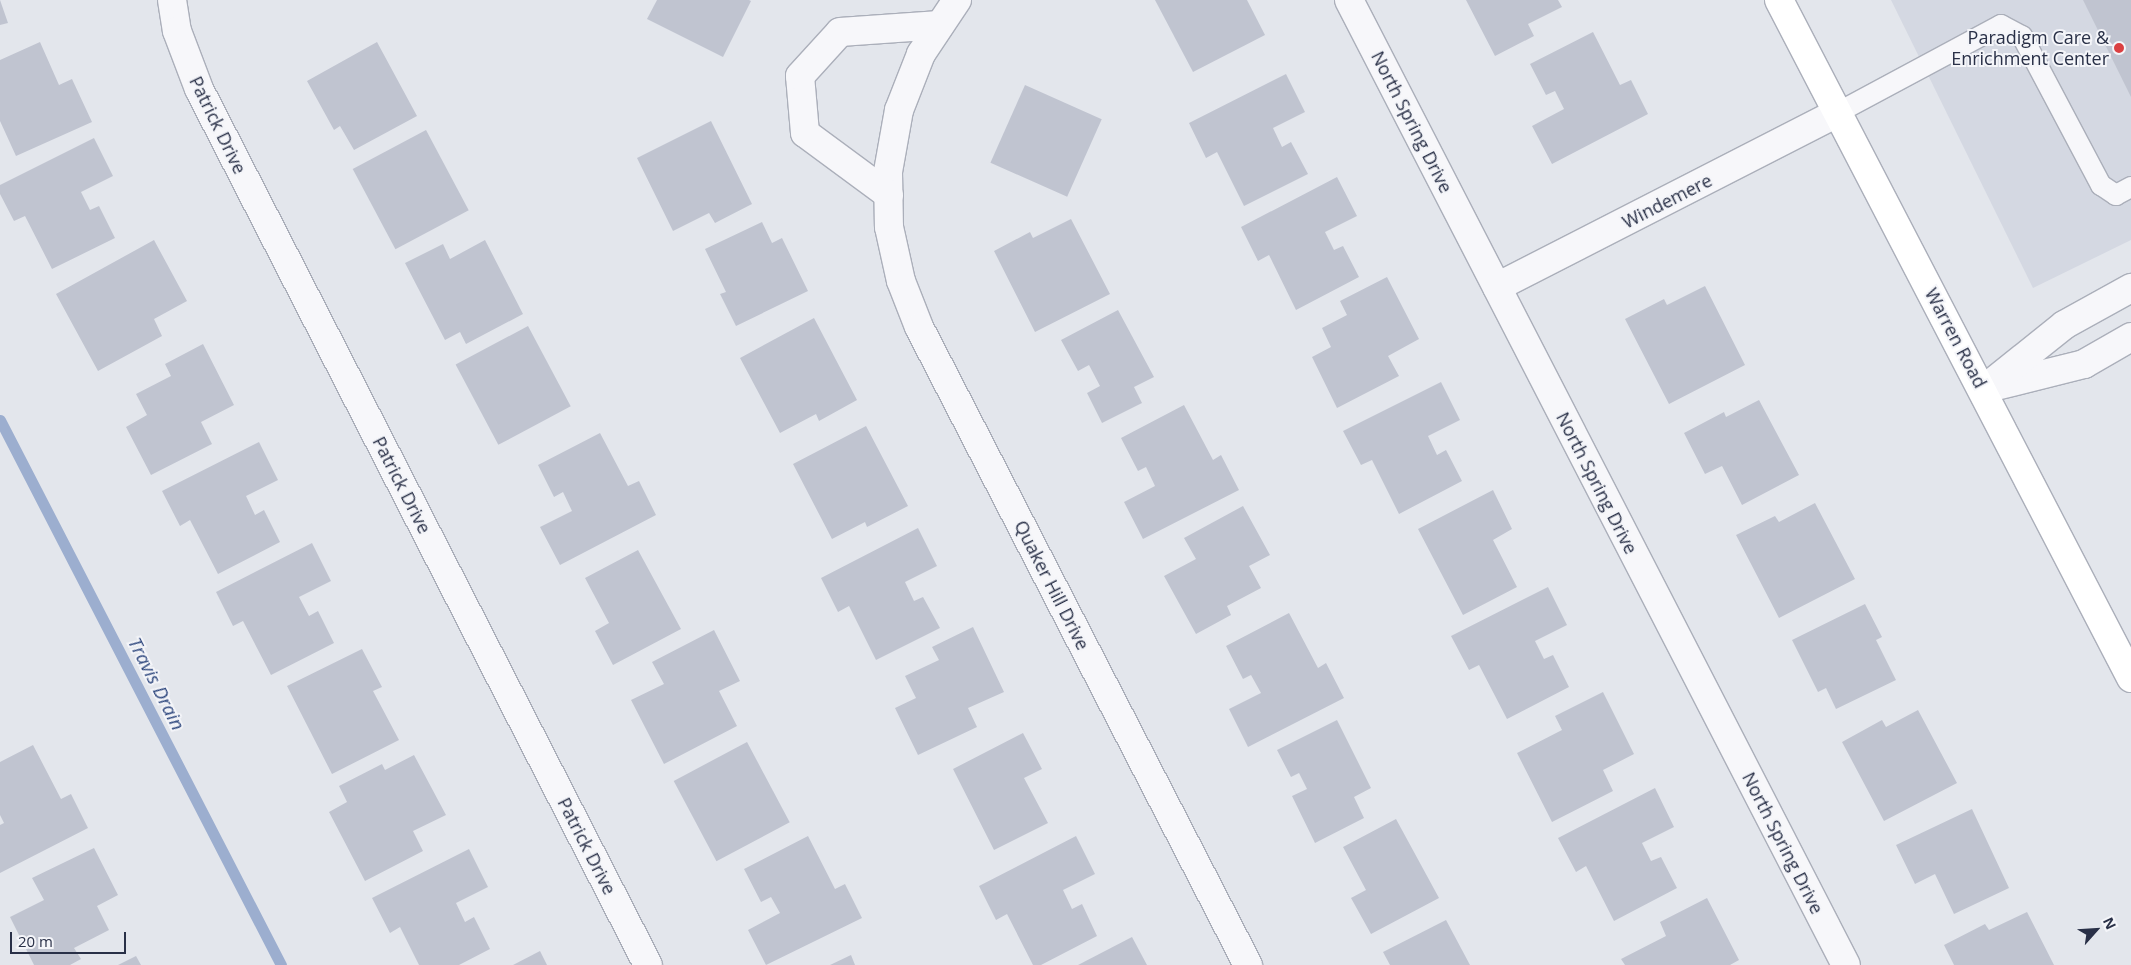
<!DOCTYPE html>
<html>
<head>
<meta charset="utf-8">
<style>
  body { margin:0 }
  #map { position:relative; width:2131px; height:965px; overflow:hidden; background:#e3e6ec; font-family:"Open Sans",sans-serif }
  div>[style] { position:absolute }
  .built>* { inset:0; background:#d4d8e2 }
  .stream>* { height:11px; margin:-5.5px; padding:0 5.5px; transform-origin:5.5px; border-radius:5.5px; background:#9caecf }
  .building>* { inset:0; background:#c0c4d0; transform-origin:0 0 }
  .roads { filter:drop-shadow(1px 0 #abafba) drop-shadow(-1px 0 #abafba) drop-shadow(0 1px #abafba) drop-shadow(0 -1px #abafba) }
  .lane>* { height:20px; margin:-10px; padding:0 10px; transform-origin:10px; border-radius:10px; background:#f7f7fa }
  .street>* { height:28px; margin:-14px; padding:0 14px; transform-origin:14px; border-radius:14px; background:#f7f7fa }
  .secondary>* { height:28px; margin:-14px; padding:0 14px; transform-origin:14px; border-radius:14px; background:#fff }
  .dots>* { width:14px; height:14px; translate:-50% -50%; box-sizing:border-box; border:2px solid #f4f5f9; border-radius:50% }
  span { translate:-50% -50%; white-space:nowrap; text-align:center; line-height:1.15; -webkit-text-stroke:4px #f4f5f9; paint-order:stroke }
  .poi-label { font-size:18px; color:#293047 }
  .right { translate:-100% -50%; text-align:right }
  .street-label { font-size:18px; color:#293047 }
  .water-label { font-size:19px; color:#2f487e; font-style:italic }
  .north { position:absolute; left:2071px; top:905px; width:50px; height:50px; -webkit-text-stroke:4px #f4f5f9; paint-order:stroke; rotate:64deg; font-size:14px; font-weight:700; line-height:20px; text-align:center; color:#293047 }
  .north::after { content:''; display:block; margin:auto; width:18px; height:22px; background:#293047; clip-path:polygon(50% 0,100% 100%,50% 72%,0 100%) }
  .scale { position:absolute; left:10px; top:932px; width:116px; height:22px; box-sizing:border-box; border:2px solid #293047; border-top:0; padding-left:6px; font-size:15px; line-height:18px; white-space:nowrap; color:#293047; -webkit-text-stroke:4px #f4f5f9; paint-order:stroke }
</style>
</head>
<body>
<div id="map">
  <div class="built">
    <div style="clip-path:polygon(1891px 0,2131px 0,2131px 240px,2033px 288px)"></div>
  </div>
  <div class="stream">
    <div style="left:0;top:420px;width:613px;rotate:62.72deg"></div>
  </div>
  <div class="building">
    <div style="clip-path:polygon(0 0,8px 23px,0 25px)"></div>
    <div style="clip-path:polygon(657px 0,749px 0,751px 1px,723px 57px,647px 19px)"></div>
    <div style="clip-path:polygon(1155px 0,1247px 0,1265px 35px,1193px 72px)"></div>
    <div style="clip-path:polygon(1466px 0,1558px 0,1562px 7px,1528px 24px,1534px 36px,1495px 56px)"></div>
    <div style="clip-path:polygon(2083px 0,2131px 0,2131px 97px)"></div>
    <div style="clip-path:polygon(1593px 32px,1620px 85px,1631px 80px,1648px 114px,1552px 164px,1532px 126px,1564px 109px,1555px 91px,1546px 95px,1530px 64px)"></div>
    <div style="clip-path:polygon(40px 42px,59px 85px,72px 79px,92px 122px,16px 156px,0 121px,0 60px)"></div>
    <div style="clip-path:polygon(377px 42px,417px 116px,354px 150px,340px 126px,334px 130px,307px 81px)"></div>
    <div style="clip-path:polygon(1286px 74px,1305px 112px,1273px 128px,1282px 147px,1291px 142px,1308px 174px,1244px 206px,1217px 152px,1206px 158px,1189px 123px)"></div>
    <div style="left:1025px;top:85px;width:84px;height:85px;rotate:24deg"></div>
    <div style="clip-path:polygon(711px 121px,752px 204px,715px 223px,709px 213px,673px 231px,637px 158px)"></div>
    <div style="left:426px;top:130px;width:91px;height:83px;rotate:62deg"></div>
    <div style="clip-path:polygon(94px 138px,113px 176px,81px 192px,90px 210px,99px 206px,115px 238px,52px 269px,25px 216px,14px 221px,0 194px,0 185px)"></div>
    <div style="clip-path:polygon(1337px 177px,1357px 216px,1325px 232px,1334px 250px,1343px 246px,1359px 277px,1296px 310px,1269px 255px,1258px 261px,1241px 227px)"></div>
    <div style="clip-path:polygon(1071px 219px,1110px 294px,1035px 332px,994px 251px,1030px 232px,1033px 238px)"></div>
    <div style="clip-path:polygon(762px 222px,772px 243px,782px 238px,808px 291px,736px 326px,720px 294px,726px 292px,705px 249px)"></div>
    <div style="clip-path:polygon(154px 240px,187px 301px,154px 319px,162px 336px,98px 371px,56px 294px)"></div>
    <div style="clip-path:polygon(485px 240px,523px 314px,466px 344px,460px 332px,445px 340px,405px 263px,443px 244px,450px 259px)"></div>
    <div style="clip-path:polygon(1387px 277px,1419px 339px,1388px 356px,1399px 376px,1337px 408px,1312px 357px,1331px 347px,1322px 328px,1347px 315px,1340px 301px)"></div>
    <div style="clip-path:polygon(1705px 286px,1745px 365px,1669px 404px,1625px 319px,1664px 299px,1667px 305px)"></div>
    <div style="clip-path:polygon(1118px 310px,1154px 377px,1134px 387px,1142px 403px,1102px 423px,1087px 393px,1100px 386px,1089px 365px,1078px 371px,1061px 340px)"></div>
    <div style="clip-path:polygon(814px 318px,857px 400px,819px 421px,816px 414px,780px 433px,740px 358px)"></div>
    <div style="left:528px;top:326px;width:91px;height:82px;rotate:62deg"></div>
    <div style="clip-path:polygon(203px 344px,234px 405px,201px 422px,212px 444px,151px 475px,126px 427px,147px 415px,136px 394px,171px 376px,165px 364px)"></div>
    <div style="clip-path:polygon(1441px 382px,1460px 420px,1428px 436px,1437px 455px,1446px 450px,1462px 481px,1399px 514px,1372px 460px,1361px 465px,1343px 431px)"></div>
    <div style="clip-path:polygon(1759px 400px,1799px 475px,1742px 505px,1722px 466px,1705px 474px,1684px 433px,1724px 412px,1726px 417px)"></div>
    <div style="clip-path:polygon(1184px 405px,1213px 460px,1221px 455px,1239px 490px,1143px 539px,1124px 502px,1155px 486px,1146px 467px,1138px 471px,1121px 438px)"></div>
    <div style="clip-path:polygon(866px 426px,908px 506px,867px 527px,865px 522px,832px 539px,793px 464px)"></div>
    <div style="clip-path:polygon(600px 433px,628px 486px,639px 481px,656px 515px,560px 565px,540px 527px,572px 511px,563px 492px,554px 497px,538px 465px)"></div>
    <div style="clip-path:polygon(259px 442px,278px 480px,246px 496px,255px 515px,264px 510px,280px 542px,218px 574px,190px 520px,180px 526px,162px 491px)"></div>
    <div style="clip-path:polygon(1493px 490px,1512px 529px,1493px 540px,1517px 587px,1463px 615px,1418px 529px)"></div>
    <div style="clip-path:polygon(1815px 503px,1855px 579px,1779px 618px,1736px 535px,1775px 516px,1779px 522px)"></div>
    <div style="clip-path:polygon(1243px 506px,1270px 555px,1249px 566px,1261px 588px,1227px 606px,1231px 615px,1196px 634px,1164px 576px,1196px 559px,1184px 538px)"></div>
    <div style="clip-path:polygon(918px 528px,937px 566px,905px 582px,914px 601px,923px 597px,940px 628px,876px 660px,849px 606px,838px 612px,821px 578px)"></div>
    <div style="clip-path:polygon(312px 543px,331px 581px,299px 597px,309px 616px,318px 611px,334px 643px,271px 675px,243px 621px,233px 626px,216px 592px)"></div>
    <div style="clip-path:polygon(638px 550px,681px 629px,613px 665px,595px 631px,609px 623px,585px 578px)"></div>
    <div style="clip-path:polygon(1548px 587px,1567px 625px,1535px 641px,1544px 659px,1553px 655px,1569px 687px,1507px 719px,1479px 665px,1469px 670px,1451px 636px)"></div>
    <div style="clip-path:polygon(1865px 604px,1882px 637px,1876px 640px,1896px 680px,1836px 709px,1826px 688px,1818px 692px,1792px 640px)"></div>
    <div style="clip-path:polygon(1289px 613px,1318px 668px,1326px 663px,1344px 698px,1248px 747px,1229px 709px,1261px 693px,1251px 675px,1243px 679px,1226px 646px)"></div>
    <div style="clip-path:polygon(973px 627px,1004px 692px,968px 708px,977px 727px,918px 755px,895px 708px,916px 698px,905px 676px,939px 660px,932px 647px)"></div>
    <div style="clip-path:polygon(714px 630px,740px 681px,719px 691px,737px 726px,664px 764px,631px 700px,664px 684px,652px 662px)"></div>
    <div style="clip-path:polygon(362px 649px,382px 687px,373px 691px,399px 740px,332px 774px,287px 686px)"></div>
    <div style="clip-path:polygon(1603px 692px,1634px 754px,1603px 770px,1613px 791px,1552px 822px,1517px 753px,1562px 730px,1555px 716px)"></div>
    <div style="clip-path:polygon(1918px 710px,1957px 783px,1884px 821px,1842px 742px,1882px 720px,1886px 727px)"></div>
    <div style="clip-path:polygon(1337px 720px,1371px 788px,1354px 797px,1364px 818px,1315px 843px,1292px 796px,1307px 789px,1299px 773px,1291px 777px,1277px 750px)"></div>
    <div style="clip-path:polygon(1023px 733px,1042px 769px,1024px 778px,1048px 823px,994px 850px,953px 769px)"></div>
    <div style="left:747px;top:742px;width:91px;height:83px;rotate:62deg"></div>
    <div style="clip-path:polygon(33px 745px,61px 799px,71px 794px,88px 828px,0 873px,0 825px,4px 823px,0 815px,0 762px)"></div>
    <div style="clip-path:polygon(414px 755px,446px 815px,413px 831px,423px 851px,365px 881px,329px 812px,347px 802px,339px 786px,382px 764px,385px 770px)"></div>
    <div style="clip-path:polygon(1655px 788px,1674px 827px,1642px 843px,1651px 861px,1661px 857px,1677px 888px,1614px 921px,1586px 866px,1576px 872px,1558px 838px)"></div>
    <div style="clip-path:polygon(1972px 809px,2009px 888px,1954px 914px,1935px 874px,1915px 884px,1896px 845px)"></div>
    <div style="clip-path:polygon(1396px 819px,1439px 898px,1371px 934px,1351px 898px,1366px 890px,1343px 847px)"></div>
    <div style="clip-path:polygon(808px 836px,835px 889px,845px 884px,862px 918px,766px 965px,748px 930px,780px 913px,771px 897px,761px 902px,744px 869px)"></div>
    <div style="clip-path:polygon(1076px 836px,1095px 874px,1063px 890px,1072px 909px,1082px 904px,1097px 936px,1041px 965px,1033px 965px,1007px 914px,996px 920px,979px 886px)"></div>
    <div style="clip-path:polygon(94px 848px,118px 895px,97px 906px,109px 930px,74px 948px,81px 959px,70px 965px,34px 965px,10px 917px,44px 900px,32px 878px)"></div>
    <div style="clip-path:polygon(469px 849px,488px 887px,456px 903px,465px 922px,474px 917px,490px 949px,459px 965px,419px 965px,400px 927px,390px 933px,372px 898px)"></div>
    <div style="clip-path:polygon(1707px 898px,1739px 960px,1730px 965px,1625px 965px,1621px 959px,1666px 936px,1660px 922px)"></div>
    <div style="clip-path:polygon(2027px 912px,2054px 965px,1954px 965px,1944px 945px,1985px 924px,1989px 930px)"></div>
    <div style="clip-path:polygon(1446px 920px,1470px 965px,1390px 965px,1383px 952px)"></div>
    <div style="clip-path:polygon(1132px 937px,1147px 965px,1078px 965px)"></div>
    <div style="clip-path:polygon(540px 951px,547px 965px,513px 965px)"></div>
    <div style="clip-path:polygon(851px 955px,855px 965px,830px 965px)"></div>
    <div style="clip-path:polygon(136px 956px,141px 965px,118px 965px)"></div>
  </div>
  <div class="roads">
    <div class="lane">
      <div style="left:1837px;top:113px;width:186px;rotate:-28.2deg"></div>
      <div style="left:2001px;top:25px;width:24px;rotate:28deg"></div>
      <div style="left:2022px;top:36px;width:169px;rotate:62.1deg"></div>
      <div style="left:2101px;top:185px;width:18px;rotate:34deg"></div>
      <div style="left:2116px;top:195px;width:17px;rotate:-28deg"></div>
    </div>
    <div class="street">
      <div style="left:172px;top:0;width:31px;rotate:81deg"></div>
      <div style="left:177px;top:31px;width:62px;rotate:69.2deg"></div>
      <div style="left:199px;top:89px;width:984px;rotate:62.86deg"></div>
      <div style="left:957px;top:0;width:65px;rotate:123.7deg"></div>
      <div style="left:921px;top:54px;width:60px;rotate:111.4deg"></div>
      <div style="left:899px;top:110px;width:63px;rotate:100.1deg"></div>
      <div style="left:888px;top:172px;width:55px;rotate:89deg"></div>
      <div style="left:889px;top:227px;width:55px;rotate:77.5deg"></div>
      <div style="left:901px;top:281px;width:49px;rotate:68.6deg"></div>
      <div style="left:919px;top:327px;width:718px;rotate:62.72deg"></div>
      <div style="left:1349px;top:0;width:1085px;rotate:62.75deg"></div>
      <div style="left:889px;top:195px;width:104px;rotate:-143.6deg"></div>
      <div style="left:805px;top:133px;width:57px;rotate:-95deg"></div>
      <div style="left:800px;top:76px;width:59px;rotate:-47.7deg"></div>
      <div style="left:840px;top:32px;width:100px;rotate:-4deg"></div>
      <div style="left:1497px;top:287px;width:382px;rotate:-27.1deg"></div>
      <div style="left:1992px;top:387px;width:95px;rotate:-14deg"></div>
      <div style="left:2084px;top:364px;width:54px;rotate:-29.9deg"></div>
      <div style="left:1983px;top:390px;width:104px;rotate:-38.7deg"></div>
      <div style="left:2064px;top:325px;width:77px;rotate:-28.9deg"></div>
    </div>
    <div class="secondary">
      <div style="left:1779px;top:0;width:764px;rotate:62.56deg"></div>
    </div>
  </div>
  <div class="dots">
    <div style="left:2119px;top:48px;background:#da4042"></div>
  </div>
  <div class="poi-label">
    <span class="right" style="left:2109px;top:48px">Paradigm Care &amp;<br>Enrichment Center</span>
  </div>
  <div class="street-label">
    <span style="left:1412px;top:122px;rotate:63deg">North Spring Drive</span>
    <span style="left:218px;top:125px;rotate:64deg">Patrick Drive</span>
    <span style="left:1667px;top:201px;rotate:-27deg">Windemere</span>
    <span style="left:1956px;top:338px;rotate:62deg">Warren Road</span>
    <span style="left:1597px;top:483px;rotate:63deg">North Spring Drive</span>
    <span style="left:402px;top:485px;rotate:63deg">Patrick Drive</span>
    <span style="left:1052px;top:585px;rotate:63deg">Quaker Hill Drive</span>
    <span style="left:1783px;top:843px;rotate:63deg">North Spring Drive</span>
    <span style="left:587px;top:846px;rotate:63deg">Patrick Drive</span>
  </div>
  <div class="water-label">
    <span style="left:156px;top:684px;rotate:63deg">Travis Drain</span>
  </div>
  <div class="north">N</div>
  <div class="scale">20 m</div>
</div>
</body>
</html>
